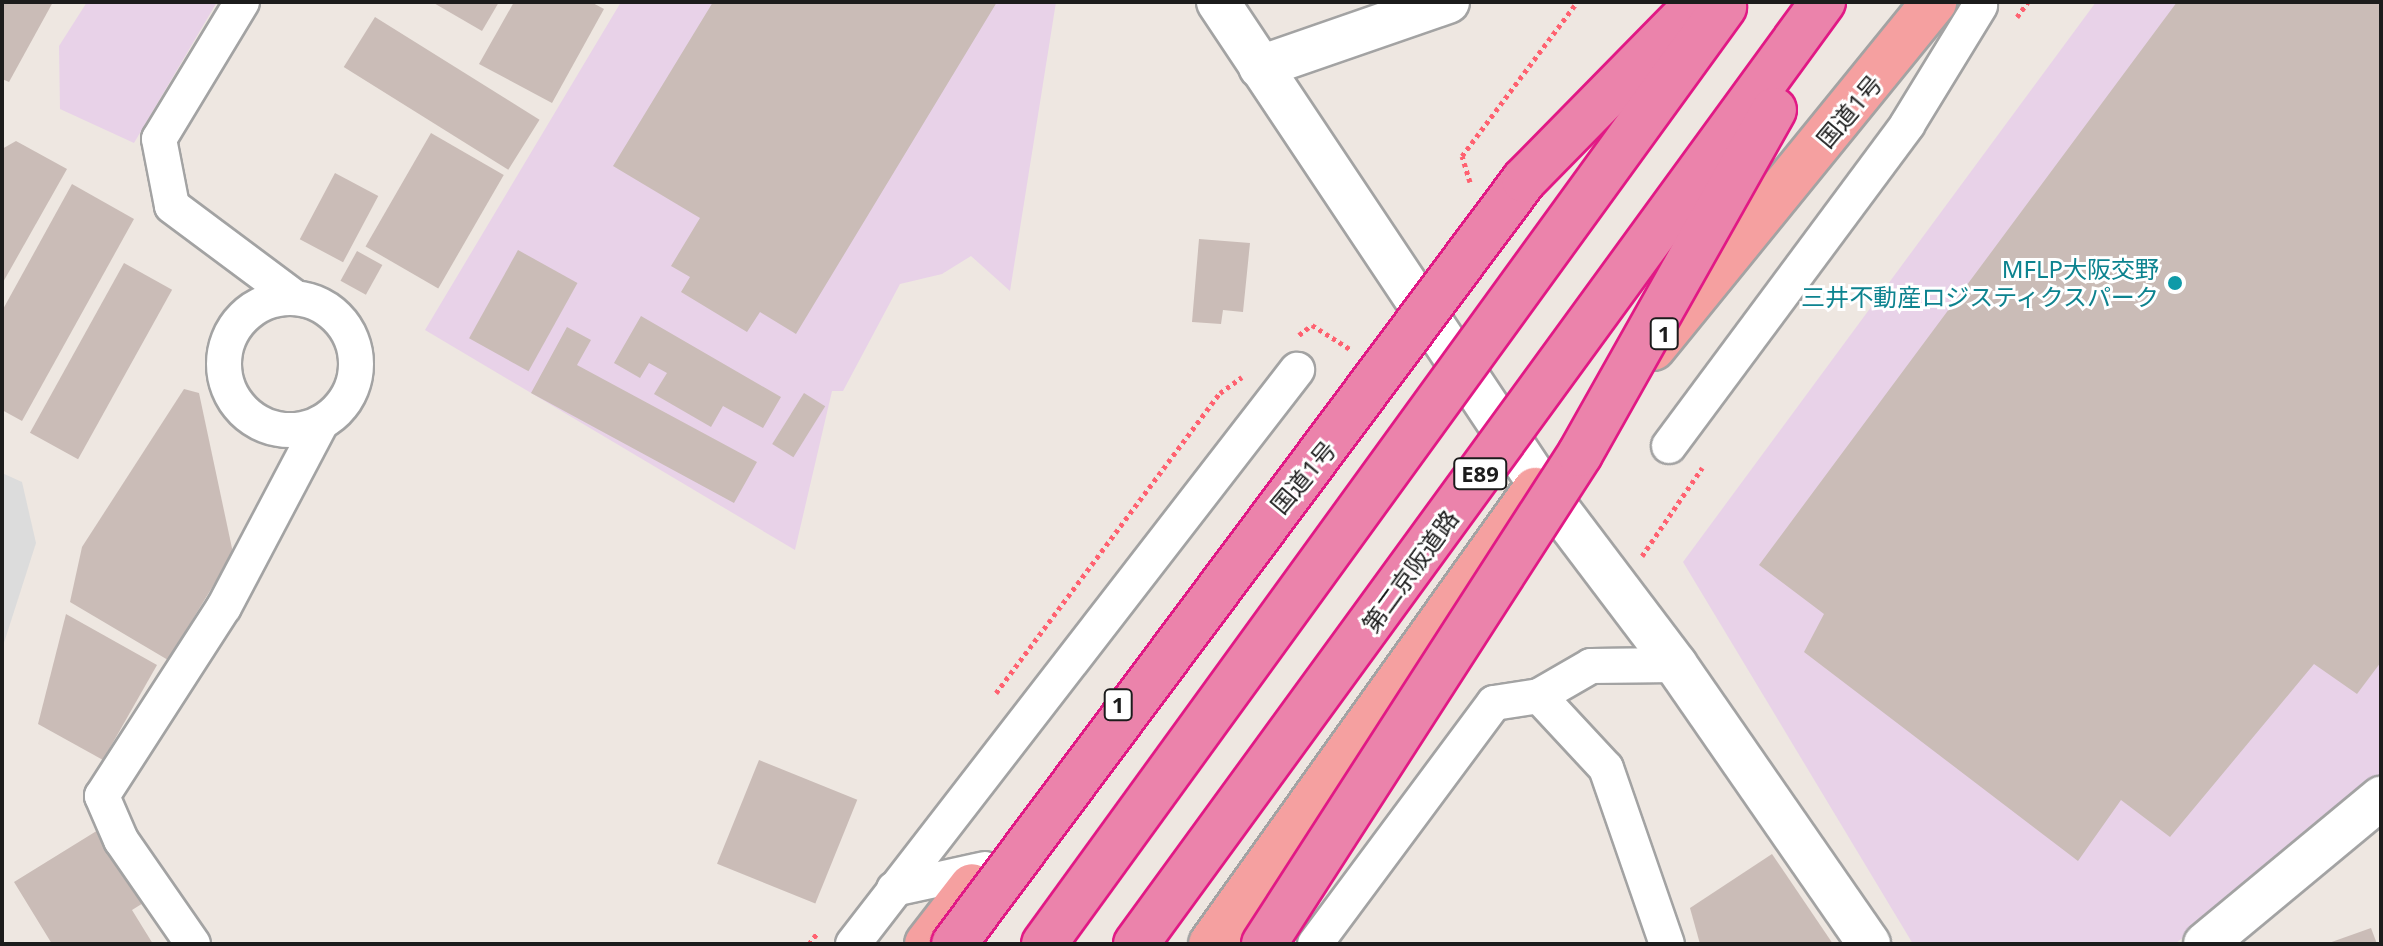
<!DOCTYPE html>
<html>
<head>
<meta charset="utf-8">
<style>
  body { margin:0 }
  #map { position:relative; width:2383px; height:946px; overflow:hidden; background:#eee7e1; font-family:"Noto Sans","Noto Sans JP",sans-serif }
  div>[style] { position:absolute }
  .industrial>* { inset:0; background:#e8d2e8 }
  .parking>* { inset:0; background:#dcdcdc }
  .building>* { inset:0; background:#cabcb7; transform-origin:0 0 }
  .path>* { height:5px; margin-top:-2.5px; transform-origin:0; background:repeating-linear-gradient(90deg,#ff6170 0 4px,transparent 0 8px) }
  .roads { filter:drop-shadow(2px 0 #a3a3a3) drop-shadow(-2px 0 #a3a3a3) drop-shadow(0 2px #a3a3a3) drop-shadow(0 -2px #a3a3a3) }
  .minor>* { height:34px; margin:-17px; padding:0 17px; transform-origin:17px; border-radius:17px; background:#fff }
  .minor>.ring { margin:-17px; padding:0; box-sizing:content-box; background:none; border:34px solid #fff; border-radius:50% }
  .tertiary>* { height:42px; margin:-21px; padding:0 21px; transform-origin:21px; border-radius:21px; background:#fff }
  .trunk>* { height:44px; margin:-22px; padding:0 22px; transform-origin:22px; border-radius:22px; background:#f5a0a0 }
  .bridges { filter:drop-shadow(2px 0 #e11985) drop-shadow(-2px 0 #e11985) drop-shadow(0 2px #e11985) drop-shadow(0 -2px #e11985) }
  .motorway-bridge>* { height:44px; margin:-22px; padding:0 22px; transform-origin:22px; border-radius:22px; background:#eb83ab }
  .dots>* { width:22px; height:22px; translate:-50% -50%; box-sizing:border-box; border:4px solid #fff; border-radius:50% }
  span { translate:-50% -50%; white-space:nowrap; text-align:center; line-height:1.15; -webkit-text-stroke:6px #fff; paint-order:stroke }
  .shield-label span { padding:2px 6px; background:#fff; border:2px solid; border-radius:6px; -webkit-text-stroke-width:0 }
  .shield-label { font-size:22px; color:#1c1c1c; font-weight:700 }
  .street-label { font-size:24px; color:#1c1c1c }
  .culture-label { font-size:24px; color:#0d838f }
  .right { translate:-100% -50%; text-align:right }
  .frame { position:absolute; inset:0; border:4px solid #1c1c1c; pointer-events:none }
</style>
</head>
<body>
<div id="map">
  <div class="industrial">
    <div style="clip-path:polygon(87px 2px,217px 2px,134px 143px,60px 109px,59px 46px)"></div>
    <div style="clip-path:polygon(621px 2px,1056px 2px,1010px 291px,971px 256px,942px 274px,900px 284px,843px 391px,832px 391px,795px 550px,425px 330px)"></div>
    <div style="clip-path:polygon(2096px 2px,2381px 2px,2381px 774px,2175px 944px,1913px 944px,1683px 562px)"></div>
  </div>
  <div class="parking">
    <div style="clip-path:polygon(2px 473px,22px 482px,36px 543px,2px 649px)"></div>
  </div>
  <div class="building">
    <div style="clip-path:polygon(2px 2px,53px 2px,9px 82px,2px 79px)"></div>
    <div style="clip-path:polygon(432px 2px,499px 2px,482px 31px)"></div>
    <div style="clip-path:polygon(514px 2px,591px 2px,604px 9px,552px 103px,479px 64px)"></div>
    <div style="clip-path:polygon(713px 2px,997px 2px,796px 334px,760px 312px,747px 332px,681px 292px,690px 277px,671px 266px,700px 218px,613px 166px)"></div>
    <div style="clip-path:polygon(2177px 2px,2381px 2px,2381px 662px,2357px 694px,2314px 664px,2170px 837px,2121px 800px,2078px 861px,1804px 652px,1824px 614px,1759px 565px)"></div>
    <div style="left:375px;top:17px;width:194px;height:59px;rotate:32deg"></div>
    <div style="left:431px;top:133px;width:84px;height:131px;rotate:30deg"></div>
    <div style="clip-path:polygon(16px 141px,67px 169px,2px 284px,2px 149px)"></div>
    <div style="left:335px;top:173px;width:49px;height:75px;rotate:28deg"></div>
    <div style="clip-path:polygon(72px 184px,134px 219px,22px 421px,2px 410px,2px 311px)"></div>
    <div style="clip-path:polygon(1199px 239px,1250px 243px,1243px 312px,1223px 310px,1221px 324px,1192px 322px)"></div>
    <div style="left:518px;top:250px;width:68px;height:101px;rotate:29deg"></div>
    <div style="left:357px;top:251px;width:29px;height:34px;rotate:29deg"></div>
    <div style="left:124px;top:263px;width:55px;height:194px;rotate:29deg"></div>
    <div style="clip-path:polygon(641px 316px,781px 397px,763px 428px,723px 406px,711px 427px,654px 394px,667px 373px,649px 363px,640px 378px,614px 363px)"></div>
    <div style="clip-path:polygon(567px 327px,591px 340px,577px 365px,757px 462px,734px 503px,531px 393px)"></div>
    <div style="clip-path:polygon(184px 389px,199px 393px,233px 553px,168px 660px,70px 602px,82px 547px)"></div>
    <div style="left:804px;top:393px;width:25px;height:60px;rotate:32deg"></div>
    <div style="clip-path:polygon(66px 614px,157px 665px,103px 760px,38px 724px)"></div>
    <div style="left:759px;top:760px;width:106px;height:112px;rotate:22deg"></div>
    <div style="clip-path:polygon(103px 827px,148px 900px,132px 910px,153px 944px,52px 944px,14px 882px)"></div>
    <div style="clip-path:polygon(1772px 854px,1833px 944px,1700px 944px,1690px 908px)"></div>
    <div style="clip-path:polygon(2371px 928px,2377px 944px,2326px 944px)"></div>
  </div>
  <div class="path">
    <div style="left:2017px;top:17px;width:19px;rotate:-54deg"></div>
    <div style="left:1470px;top:182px;width:27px;rotate:-107deg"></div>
    <div style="left:1462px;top:156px;width:192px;rotate:-53.2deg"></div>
    <div style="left:1299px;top:335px;width:16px;rotate:-38deg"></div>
    <div style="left:1312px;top:325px;width:45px;rotate:32.3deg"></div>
    <div style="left:1642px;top:556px;width:107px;rotate:-55.7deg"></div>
    <div style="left:996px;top:693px;width:374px;rotate:-53.3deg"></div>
    <div style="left:1220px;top:393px;width:27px;rotate:-36deg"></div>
    <div style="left:809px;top:944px;width:15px;rotate:-53deg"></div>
  </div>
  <div class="roads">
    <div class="minor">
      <div style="left:242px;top:2px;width:160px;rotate:121.2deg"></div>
      <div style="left:159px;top:139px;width:68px;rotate:79deg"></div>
      <div style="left:172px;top:206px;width:152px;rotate:36.7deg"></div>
      <div class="ring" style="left:224px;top:298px;width:98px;height:98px"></div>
      <div style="left:1669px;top:446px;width:400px;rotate:-53.4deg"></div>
      <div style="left:1907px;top:125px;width:140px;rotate:-58.5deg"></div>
      <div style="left:1539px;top:696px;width:60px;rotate:-30deg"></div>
      <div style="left:1591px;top:666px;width:85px;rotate:-0.7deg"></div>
      <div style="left:894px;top:889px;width:93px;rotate:-12.4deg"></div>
      <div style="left:193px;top:944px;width:126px;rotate:-124.7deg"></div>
      <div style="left:121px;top:840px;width:48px;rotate:-113.4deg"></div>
      <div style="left:102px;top:796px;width:225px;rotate:-57.2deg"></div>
      <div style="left:224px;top:607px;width:208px;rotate:-62.2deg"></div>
      <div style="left:853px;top:944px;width:726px;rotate:-52.28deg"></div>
      <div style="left:1315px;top:944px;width:300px;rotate:-53.4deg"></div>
      <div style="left:1494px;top:703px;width:46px;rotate:-8.8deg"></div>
      <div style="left:1539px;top:696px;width:98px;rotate:47.1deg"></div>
      <div style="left:1606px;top:768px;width:186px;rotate:70.9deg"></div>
    </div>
    <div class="tertiary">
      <div style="left:1218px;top:2px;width:580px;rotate:56.31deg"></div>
      <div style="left:1540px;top:485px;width:226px;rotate:52.9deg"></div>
      <div style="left:1676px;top:665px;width:339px;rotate:55.3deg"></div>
      <div style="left:1260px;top:67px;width:199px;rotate:-19.1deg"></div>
      <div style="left:2205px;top:944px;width:229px;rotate:-39.7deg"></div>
    </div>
    <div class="trunk">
      <div style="left:1653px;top:348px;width:446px;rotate:-50.9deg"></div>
      <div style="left:927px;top:944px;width:73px;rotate:-52.2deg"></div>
      <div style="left:1211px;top:944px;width:558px;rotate:-54.49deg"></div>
    </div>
  </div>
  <div class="bridges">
    <div class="motorway-bridge">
      <div style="left:954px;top:944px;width:953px;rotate:-53.27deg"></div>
      <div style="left:1524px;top:180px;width:250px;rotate:-45.5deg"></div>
      <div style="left:1044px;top:944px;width:1158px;rotate:-54.03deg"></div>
      <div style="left:1136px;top:944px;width:1166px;rotate:-53.9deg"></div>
      <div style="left:1264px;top:944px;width:583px;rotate:-57.18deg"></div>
      <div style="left:1580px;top:454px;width:395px;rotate:-60.6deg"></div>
    </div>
  </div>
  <div class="dots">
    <div style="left:2175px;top:283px;background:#0f9aa8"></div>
  </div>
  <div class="shield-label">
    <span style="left:1664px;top:334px">1</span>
    <span style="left:1480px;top:474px">E89</span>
    <span style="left:1118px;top:705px">1</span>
  </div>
  <div class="street-label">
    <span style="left:1849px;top:111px;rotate:-50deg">国道1号</span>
    <span style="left:1303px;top:477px;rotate:-50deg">国道1号</span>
    <span style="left:1410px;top:571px;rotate:-54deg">第二京阪道路</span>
  </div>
  <div class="culture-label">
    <span class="right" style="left:2159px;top:283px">MFLP大阪交野<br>三井不動産ロジスティクスパーク</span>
  </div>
  <div class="frame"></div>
</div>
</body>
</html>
